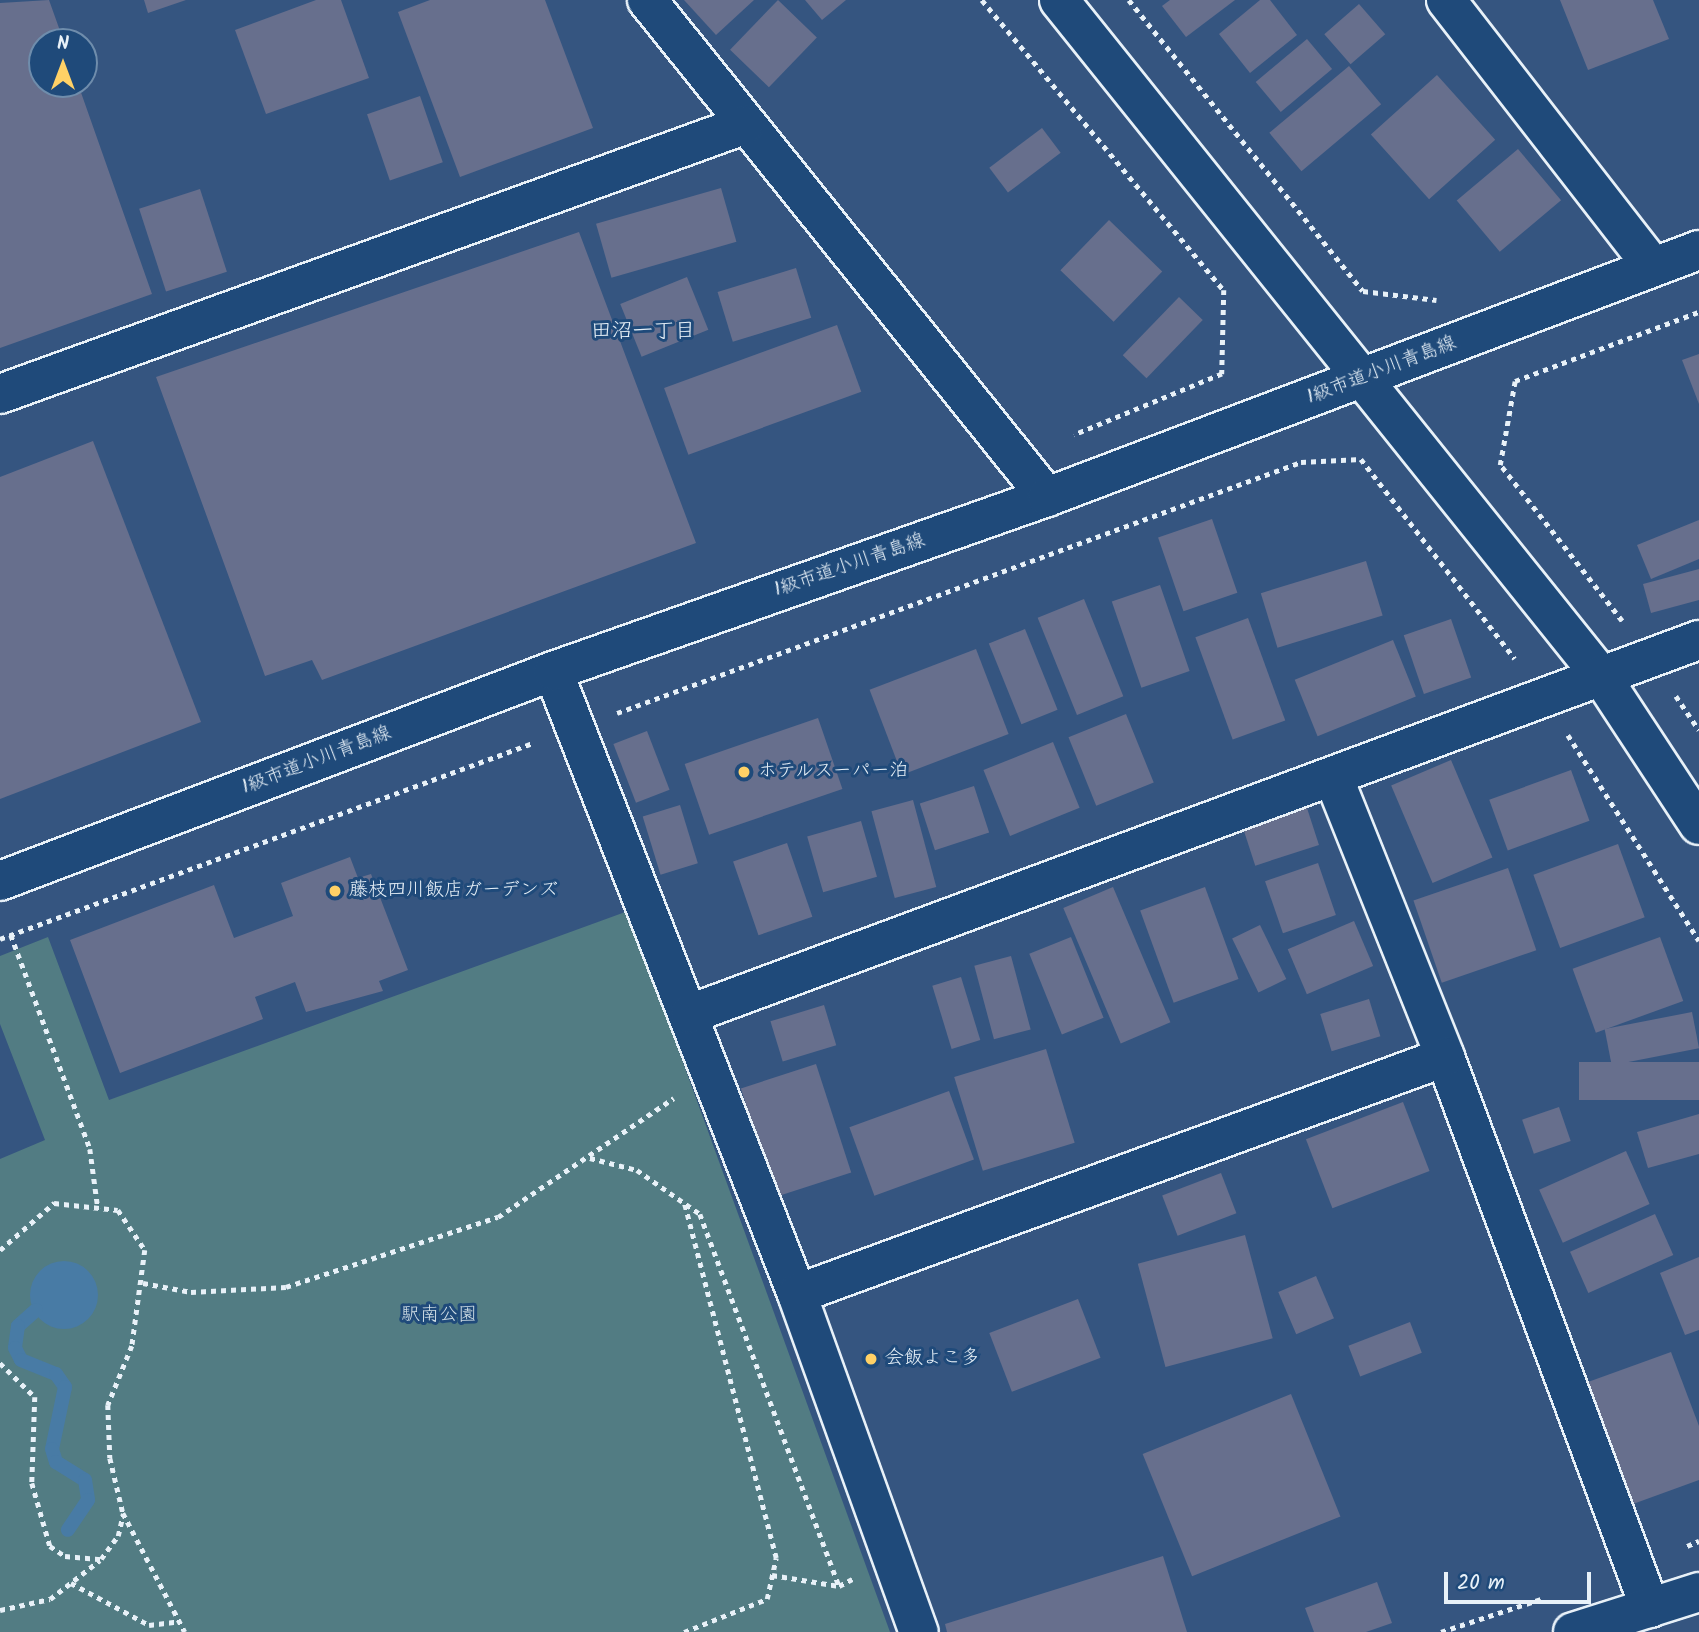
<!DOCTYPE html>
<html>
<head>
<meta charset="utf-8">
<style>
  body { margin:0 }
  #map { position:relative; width:1699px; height:1632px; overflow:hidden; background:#355580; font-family:Kalam,"Klee One",sans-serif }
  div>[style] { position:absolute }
  .green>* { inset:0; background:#527c83 }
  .water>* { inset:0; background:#487ba5 }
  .round { border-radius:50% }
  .stream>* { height:14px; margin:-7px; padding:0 7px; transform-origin:7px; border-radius:7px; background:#487ba5 }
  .building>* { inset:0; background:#676f8d; transform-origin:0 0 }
  .path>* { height:4.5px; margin-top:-2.25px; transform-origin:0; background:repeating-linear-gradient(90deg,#e8f1f8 0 5px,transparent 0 10px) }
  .roads { filter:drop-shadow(2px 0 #e8f1f8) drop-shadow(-2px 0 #e8f1f8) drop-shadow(0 2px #e8f1f8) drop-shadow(0 -2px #e8f1f8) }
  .minor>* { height:38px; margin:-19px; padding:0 19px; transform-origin:19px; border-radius:19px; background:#1f4a7a }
  .dots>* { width:19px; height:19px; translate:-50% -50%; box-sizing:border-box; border:4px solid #1f4a7a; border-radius:50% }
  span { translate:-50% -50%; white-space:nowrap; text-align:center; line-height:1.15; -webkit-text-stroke:6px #1f4a7a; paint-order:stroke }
  .street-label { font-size:19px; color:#e8f1f8 }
  .poi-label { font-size:19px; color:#e8f1f8 }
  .left { translate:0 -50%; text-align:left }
  .park-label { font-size:19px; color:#d2dfe6 }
  .neighbourhood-label { font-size:21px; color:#e8f1f8 }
  .north { position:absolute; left:28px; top:28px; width:70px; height:70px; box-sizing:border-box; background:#1f4a7a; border:2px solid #6f8dac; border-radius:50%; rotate:0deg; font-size:19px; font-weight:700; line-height:28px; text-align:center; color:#e8f1f8 }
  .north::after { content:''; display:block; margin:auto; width:24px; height:32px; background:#ffd166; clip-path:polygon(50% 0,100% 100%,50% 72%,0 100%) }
  .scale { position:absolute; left:1444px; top:1572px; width:147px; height:32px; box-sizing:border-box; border:4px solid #e8f1f8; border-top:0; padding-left:9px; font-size:21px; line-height:24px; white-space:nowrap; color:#e8f1f8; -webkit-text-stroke:5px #1f4a7a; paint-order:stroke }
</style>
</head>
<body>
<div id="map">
  <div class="green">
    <div style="clip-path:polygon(628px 911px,890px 1632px,0 1632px,0 1159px,45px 1140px,0 1024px,0 956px,48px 937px,109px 1100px)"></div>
  </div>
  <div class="water">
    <div class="round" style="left:30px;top:1261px;width:68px;height:68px"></div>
  </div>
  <div class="stream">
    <div style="left:36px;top:1310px;width:24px;rotate:138deg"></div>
    <div style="left:18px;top:1326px;width:22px;rotate:98deg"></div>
    <div style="left:15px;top:1348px;width:13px;rotate:63deg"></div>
    <div style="left:21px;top:1360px;width:38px;rotate:22deg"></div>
    <div style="left:56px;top:1374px;width:16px;rotate:55deg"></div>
    <div style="left:65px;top:1387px;width:63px;rotate:101.8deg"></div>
    <div style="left:52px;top:1449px;width:14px;rotate:73deg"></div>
    <div style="left:56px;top:1462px;width:34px;rotate:32deg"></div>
    <div style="left:85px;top:1480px;width:20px;rotate:81deg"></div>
    <div style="left:88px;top:1500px;width:36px;rotate:124deg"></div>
  </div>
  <div class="building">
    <div style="clip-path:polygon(49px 0,64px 42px,42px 42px,42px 84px,78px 84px,152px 294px,0 348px,0 3px)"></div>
    <div style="clip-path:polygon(144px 0,186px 0,148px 13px)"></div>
    <div style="clip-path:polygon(316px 0,341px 0,369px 78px,266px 114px,235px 30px)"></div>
    <div style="clip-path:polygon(430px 0,545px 0,593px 128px,460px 177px,398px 12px)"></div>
    <div style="clip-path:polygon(684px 0,754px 0,716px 35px)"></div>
    <div style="left:778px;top:0;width:54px;height:69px;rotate:44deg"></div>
    <div style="clip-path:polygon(805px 0,846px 0,822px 20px)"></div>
    <div style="clip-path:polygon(1170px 0,1235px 0,1186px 37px,1162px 6px)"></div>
    <div style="clip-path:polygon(1260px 0,1270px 0,1297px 35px,1250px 73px,1219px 34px)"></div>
    <div style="clip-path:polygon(1560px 0,1653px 0,1669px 39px,1588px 70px)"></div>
    <div style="left:1359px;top:4px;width:40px;height:46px;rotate:49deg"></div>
    <div style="left:1307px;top:39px;width:39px;height:67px;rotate:50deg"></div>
    <div style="left:1349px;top:66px;width:50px;height:104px;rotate:50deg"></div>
    <div style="left:1437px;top:75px;width:87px;height:89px;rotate:48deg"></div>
    <div style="left:420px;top:96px;width:70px;height:56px;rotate:71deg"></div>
    <div style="left:1042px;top:128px;width:31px;height:66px;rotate:53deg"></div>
    <div style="left:1518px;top:149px;width:67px;height:80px;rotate:50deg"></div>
    <div style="left:721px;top:188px;width:56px;height:130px;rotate:74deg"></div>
    <div style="left:200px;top:189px;width:87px;height:64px;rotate:72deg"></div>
    <div style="left:1109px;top:220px;width:74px;height:70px;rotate:44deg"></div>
    <div style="clip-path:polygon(579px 232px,696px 543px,322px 680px,312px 660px,265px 676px,156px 377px)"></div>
    <div style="left:796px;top:268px;width:52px;height:82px;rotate:73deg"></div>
    <div style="left:687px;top:277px;width:57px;height:72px;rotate:68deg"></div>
    <div style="left:1179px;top:297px;width:33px;height:81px;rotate:44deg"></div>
    <div style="left:837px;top:325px;width:71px;height:184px;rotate:70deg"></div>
    <div style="clip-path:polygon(1699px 354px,1699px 404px,1682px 360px)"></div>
    <div style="clip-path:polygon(93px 441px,201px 722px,0 799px,0 477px)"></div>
    <div style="left:1212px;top:519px;width:78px;height:57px;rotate:71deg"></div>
    <div style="clip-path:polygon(1699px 520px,1699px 559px,1651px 579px,1637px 545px)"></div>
    <div style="left:1366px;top:561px;width:57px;height:110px;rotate:73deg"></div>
    <div style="clip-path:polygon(1699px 569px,1699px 600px,1651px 613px,1643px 584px)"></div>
    <div style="left:1160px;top:585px;width:91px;height:51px;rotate:71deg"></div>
    <div style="left:1084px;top:599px;width:105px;height:50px;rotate:68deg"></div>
    <div style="left:1248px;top:618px;width:109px;height:56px;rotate:70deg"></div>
    <div style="left:1451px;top:619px;width:62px;height:50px;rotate:71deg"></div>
    <div style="left:1025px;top:629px;width:87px;height:39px;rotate:68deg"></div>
    <div style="left:1393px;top:640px;width:61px;height:106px;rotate:68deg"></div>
    <div style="left:976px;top:649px;width:91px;height:114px;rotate:69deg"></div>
    <div style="left:1126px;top:714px;width:74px;height:62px;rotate:68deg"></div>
    <div style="left:818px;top:718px;width:75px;height:141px;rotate:71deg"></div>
    <div style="left:647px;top:731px;width:63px;height:36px;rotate:69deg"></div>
    <div style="left:1053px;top:742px;width:71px;height:75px;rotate:68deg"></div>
    <div style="left:1451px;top:760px;width:106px;height:65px;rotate:67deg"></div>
    <div style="left:1571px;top:770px;width:54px;height:87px;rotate:70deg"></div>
    <div style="left:974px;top:786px;width:49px;height:57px;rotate:72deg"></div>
    <div style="left:913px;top:800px;width:90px;height:43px;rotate:75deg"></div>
    <div style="left:680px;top:805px;width:61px;height:39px;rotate:73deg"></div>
    <div style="left:1306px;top:805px;width:42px;height:67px;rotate:72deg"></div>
    <div style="left:861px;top:821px;width:58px;height:56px;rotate:74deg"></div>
    <div style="left:787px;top:843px;width:78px;height:57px;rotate:71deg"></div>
    <div style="left:1618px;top:844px;width:78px;height:90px;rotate:70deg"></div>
    <div style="clip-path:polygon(350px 857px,358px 878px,371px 874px,408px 970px,379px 981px,383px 991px,306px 1012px,295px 982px,255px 997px,263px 1019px,120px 1073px,70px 940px,214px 885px,234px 938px,293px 916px,281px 883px)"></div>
    <div style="left:1318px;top:863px;width:55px;height:56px;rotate:71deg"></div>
    <div style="left:1508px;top:868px;width:87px;height:100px;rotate:71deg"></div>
    <div style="left:1113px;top:887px;width:147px;height:54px;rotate:67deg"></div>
    <div style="left:1205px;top:887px;width:98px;height:69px;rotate:70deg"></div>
    <div style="left:1354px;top:921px;width:49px;height:72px;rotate:67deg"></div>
    <div style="left:1260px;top:925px;width:60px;height:31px;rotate:64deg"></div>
    <div style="left:1071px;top:937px;width:87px;height:45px;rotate:68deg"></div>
    <div style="left:1660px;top:937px;width:68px;height:93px;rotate:70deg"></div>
    <div style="left:1011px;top:956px;width:76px;height:38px;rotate:75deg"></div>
    <div style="left:961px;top:977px;width:66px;height:30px;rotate:73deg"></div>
    <div style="left:1369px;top:999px;width:39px;height:51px;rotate:73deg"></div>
    <div style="left:824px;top:1005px;width:42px;height:56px;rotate:73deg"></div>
    <div style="left:1692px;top:1012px;width:37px;height:89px;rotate:79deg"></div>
    <div style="left:1046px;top:1049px;width:98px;height:96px;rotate:73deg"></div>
    <div style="left:1699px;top:1062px;width:38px;height:120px;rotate:90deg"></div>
    <div style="left:816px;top:1064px;width:114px;height:79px;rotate:72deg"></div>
    <div style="left:949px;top:1091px;width:73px;height:106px;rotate:70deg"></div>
    <div style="left:1403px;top:1102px;width:74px;height:104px;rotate:69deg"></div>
    <div style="left:1559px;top:1107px;width:36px;height:39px;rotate:71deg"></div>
    <div style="clip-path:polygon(1699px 1114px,1699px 1154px,1648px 1168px,1637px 1132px)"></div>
    <div style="left:1626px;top:1151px;width:58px;height:95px;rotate:66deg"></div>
    <div style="left:1221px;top:1173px;width:43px;height:63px;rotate:69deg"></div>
    <div style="left:1655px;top:1214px;width:45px;height:93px;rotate:66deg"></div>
    <div style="left:1245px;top:1235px;width:107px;height:111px;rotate:75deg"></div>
    <div style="clip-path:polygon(1699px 1257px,1699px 1330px,1685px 1335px,1660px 1273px)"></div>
    <div style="left:1316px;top:1276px;width:46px;height:41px;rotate:67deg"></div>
    <div style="left:1078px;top:1299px;width:63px;height:95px;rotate:69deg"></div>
    <div style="left:1410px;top:1322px;width:33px;height:66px;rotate:69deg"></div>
    <div style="clip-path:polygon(1671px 1352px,1699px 1426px,1699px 1480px,1633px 1504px,1588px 1382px)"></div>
    <div style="left:1291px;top:1394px;width:132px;height:160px;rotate:68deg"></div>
    <div style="clip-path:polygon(1163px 1556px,1187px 1632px,947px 1632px,945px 1624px)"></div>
    <div style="clip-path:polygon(1377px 1582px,1392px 1623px,1366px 1632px,1314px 1632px,1305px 1608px)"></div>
  </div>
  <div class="path">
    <div style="left:982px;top:0;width:378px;rotate:50.2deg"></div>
    <div style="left:1224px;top:290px;width:84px;rotate:91.4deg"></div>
    <div style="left:1222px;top:374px;width:160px;rotate:157.6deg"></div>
    <div style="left:1129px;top:0;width:373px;rotate:51.2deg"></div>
    <div style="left:1363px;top:291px;width:74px;rotate:7deg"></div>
    <div style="left:1622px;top:621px;width:198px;rotate:-128deg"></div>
    <div style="left:1500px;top:465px;width:85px;rotate:-79.9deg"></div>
    <div style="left:1515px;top:381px;width:197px;rotate:-20.6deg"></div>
    <div style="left:1676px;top:696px;width:41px;rotate:55.9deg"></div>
    <div style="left:617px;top:713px;width:729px;rotate:-20.15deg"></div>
    <div style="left:1301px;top:462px;width:60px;rotate:-2.9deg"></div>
    <div style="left:1361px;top:459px;width:252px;rotate:52.4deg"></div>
    <div style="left:1568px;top:735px;width:244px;rotate:57.5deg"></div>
    <div style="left:11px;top:935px;width:228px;rotate:69.7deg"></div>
    <div style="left:90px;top:1149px;width:60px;rotate:82.3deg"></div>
    <div style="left:0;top:939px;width:568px;rotate:-20.19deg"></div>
    <div style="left:590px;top:1158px;width:49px;rotate:14.3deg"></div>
    <div style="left:637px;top:1170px;width:77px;rotate:34.9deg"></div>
    <div style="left:700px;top:1214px;width:397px;rotate:69.5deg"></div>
    <div style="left:839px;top:1586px;width:15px;rotate:-28deg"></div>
    <div style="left:0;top:1250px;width:72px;rotate:-41deg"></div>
    <div style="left:54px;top:1203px;width:64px;rotate:6.2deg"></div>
    <div style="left:118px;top:1210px;width:48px;rotate:56deg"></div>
    <div style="left:145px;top:1250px;width:97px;rotate:97.7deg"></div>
    <div style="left:132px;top:1346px;width:64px;rotate:112.1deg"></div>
    <div style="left:108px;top:1405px;width:53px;rotate:87.8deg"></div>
    <div style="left:110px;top:1458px;width:57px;rotate:76.7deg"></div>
    <div style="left:123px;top:1513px;width:134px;rotate:62.5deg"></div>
    <div style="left:143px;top:1283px;width:49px;rotate:10.6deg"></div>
    <div style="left:191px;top:1292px;width:95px;rotate:-3deg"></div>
    <div style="left:286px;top:1287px;width:223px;rotate:-18.3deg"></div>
    <div style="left:498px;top:1217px;width:212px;rotate:-34.1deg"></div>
    <div style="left:0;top:1363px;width:49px;rotate:44.2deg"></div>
    <div style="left:35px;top:1397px;width:86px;rotate:92deg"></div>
    <div style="left:32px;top:1483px;width:66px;rotate:74.1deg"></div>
    <div style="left:50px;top:1546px;width:18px;rotate:34deg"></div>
    <div style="left:65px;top:1556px;width:36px;rotate:5deg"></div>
    <div style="left:101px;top:1559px;width:29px;rotate:-54deg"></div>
    <div style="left:118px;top:1536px;width:23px;rotate:-77deg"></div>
    <div style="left:1687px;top:1546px;width:13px;rotate:-23deg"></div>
    <div style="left:772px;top:1575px;width:68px;rotate:9.3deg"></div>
    <div style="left:71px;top:1583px;width:89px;rotate:28.3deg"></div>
    <div style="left:149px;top:1625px;width:31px;rotate:-7deg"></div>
    <div style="left:0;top:1610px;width:51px;rotate:-12.4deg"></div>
    <div style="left:50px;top:1599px;width:63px;rotate:-38deg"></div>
    <div style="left:684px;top:1632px;width:89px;rotate:-21.7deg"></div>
    <div style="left:767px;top:1599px;width:42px;rotate:-77.6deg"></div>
    <div style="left:776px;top:1558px;width:368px;rotate:-104.5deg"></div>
    <div style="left:1441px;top:1632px;width:105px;rotate:-18.3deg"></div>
  </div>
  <div class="roads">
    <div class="minor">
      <div style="left:647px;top:0;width:638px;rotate:51.17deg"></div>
      <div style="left:1059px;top:0;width:866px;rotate:51.28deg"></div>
      <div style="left:1601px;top:676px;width:178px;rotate:56.7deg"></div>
      <div style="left:1446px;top:0;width:336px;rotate:52.2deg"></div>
      <div style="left:0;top:394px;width:791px;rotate:-19.88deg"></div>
      <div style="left:553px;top:671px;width:669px;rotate:68.61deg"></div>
      <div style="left:797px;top:1294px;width:359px;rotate:70.2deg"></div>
      <div style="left:1334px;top:779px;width:299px;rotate:68.2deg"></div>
      <div style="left:1445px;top:1057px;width:588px;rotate:69.59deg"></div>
      <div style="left:0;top:881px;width:592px;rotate:-20.79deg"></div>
      <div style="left:553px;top:671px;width:524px;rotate:-19.4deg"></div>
      <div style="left:1047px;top:497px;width:697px;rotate:-20.75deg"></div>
      <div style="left:690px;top:1014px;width:1076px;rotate:-20.34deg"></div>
      <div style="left:797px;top:1294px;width:690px;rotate:-20.09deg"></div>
      <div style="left:1573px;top:1632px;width:132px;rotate:-17.6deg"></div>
    </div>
  </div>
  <div class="dots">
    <div style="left:744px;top:772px;background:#ffd166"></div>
    <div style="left:335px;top:891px;background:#ffd166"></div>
    <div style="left:871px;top:1359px;background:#ffd166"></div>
  </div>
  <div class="street-label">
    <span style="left:1382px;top:371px;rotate:-21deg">1級市道小川青島線</span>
    <span style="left:850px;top:566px;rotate:-19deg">1級市道小川青島線</span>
    <span style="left:317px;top:761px;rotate:-21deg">1級市道小川青島線</span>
  </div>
  <div class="poi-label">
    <span class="left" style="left:758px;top:772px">ホテルスーパー泊</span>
    <span class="left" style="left:349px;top:891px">藤枝四川飯店ガーデンズ</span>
    <span class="left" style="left:885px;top:1359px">会飯よこ多</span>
  </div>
  <div class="park-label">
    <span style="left:439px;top:1316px">駅南公園</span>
  </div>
  <div class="neighbourhood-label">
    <span style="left:643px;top:332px">田沼一丁目</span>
  </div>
  <div class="north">N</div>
  <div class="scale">20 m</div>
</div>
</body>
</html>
